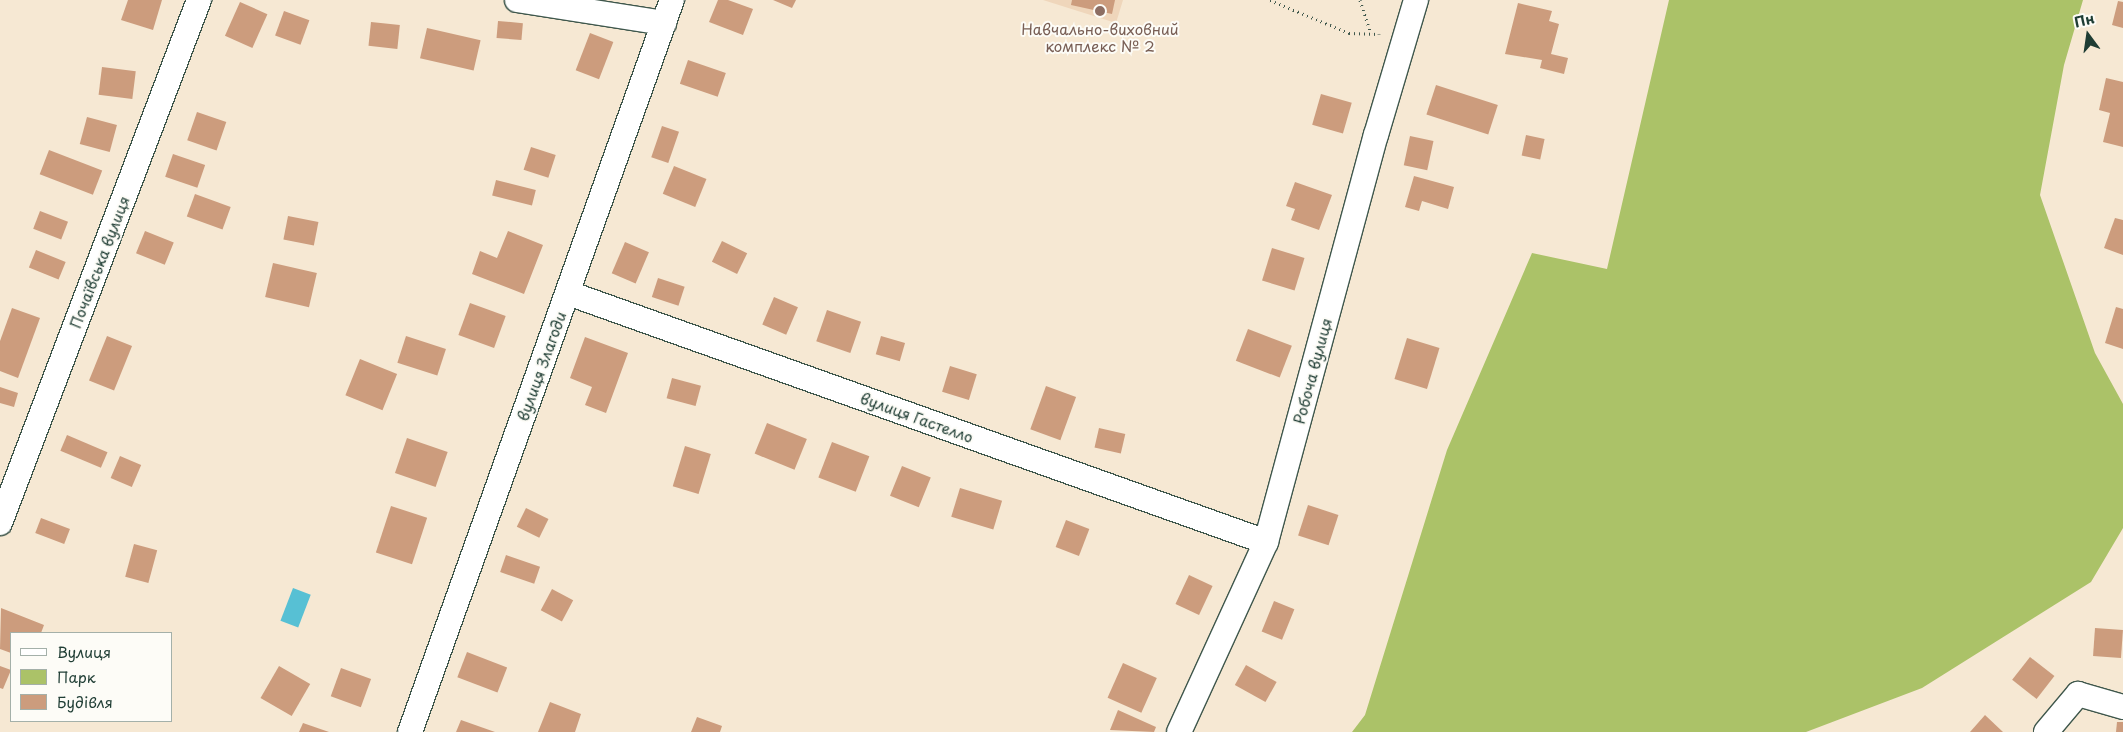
<!DOCTYPE html>
<html>
<head>
<meta charset="utf-8">
<style>
  body { margin:0 }
  #map { position:relative; width:2123px; height:732px; overflow:hidden; background:#f6e8d3; font-family:"Playpen Sans",sans-serif }
  div>[style] { position:absolute }
  .built>* { inset:0; background:#efd6bb }
  .green>* { inset:0; background:#abc268 }
  .water>* { inset:0; background:#57c0d4; transform-origin:0 0 }
  .building>* { inset:0; background:#cc9c7d; transform-origin:0 0 }
  .path>* { height:3px; margin-top:-1.5px; transform-origin:0; background:repeating-linear-gradient(90deg,#3f574c 0 1px,transparent 0 5px) }
  .roads { filter:drop-shadow(1px 0 #3f574c) drop-shadow(-1px 0 #3f574c) drop-shadow(0 1px #3f574c) drop-shadow(0 -1px #3f574c) }
  .minor>* { height:24px; margin:-12px; padding:0 12px; transform-origin:12px; border-radius:12px; background:#fff }
  .dots>* { width:14px; height:14px; translate:-50% -50%; box-sizing:border-box; border:2px solid #fdfcf7; border-radius:50% }
  span { translate:-50% -50%; white-space:nowrap; text-align:center; line-height:1.15; -webkit-text-stroke:4px #fdfcf7; paint-order:stroke }
  .education-label { font-size:15px; color:#785e54 }
  .street-label { font-size:15px; color:#1f3d34 }
  .legend { position:absolute; left:10px; top:632px; width:162px; height:90px; box-sizing:border-box; background:#fdfcf7; border:1px solid #a4b0a9; margin:0; padding:6px 9px; list-style:none; font-size:15px; color:#1f3d34 }
  .legend li { display:flex; align-items:center; gap:10px; height:25px }
  .legend b { width:25px; border:1px solid #a4b0a9 }
  .north { position:absolute; left:2063px; top:10px; width:50px; height:50px; -webkit-text-stroke:4px #fdfcf7; paint-order:stroke; rotate:346deg; font-size:14px; font-weight:700; line-height:20px; text-align:center; color:#1f3d34 }
  .north::after { content:''; display:block; margin:auto; width:18px; height:22px; background:#1f3d34; clip-path:polygon(50% 0,100% 100%,50% 72%,0 100%) }
</style>
</head>
<body>
<div id="map">
  <div class="built">
    <div style="clip-path:polygon(1043px 0,1123px 0,1116px 23px)"></div>
  </div>
  <div class="green">
    <div style="clip-path:polygon(1669px 0,2083px 0,2064px 65px,2040px 195px,2095px 353px,2123px 404px,2123px 528px,2091px 582px,1922px 688px,1806px 732px,1352px 732px,1365px 715px,1447px 450px,1532px 253px,1607px 269px)"></div>
  </div>
  <div class="water">
    <div style="left:293px;top:588px;width:19px;height:35px;rotate:21deg"></div>
  </div>
  <div class="building">
    <div style="clip-path:polygon(128px 0,162px 0,153px 30px,121px 20px)"></div>
    <div style="clip-path:polygon(718px 0,728px 0,753px 9px,743px 35px,709px 22px)"></div>
    <div style="clip-path:polygon(773px 0,796px 0,792px 8px)"></div>
    <div style="clip-path:polygon(1072px 0,1115px 0,1112px 14px,1071px 5px)"></div>
    <div style="clip-path:polygon(2118px 1px,2123px 2px,2123px 28px,2112px 25px)"></div>
    <div style="left:240px;top:2px;width:30px;height:37px;rotate:24deg"></div>
    <div style="clip-path:polygon(1518px 3px,1552px 11px,1549px 21px,1559px 24px,1551px 54px,1568px 58px,1564px 74px,1540px 68px,1542px 60px,1505px 54px)"></div>
    <div style="left:284px;top:11px;width:27px;height:26px;rotate:20deg"></div>
    <div style="left:498px;top:21px;width:25px;height:17px;rotate:5deg"></div>
    <div style="left:371px;top:22px;width:29px;height:24px;rotate:6deg"></div>
    <div style="left:427px;top:28px;width:55px;height:31px;rotate:13deg"></div>
    <div style="left:590px;top:33px;width:25px;height:40px;rotate:21deg"></div>
    <div style="left:688px;top:60px;width:40px;height:25px;rotate:19deg"></div>
    <div style="left:102px;top:67px;width:34px;height:28px;rotate:7deg"></div>
    <div style="clip-path:polygon(2106px 78px,2123px 82px,2123px 147px,2103px 142px,2110px 113px,2099px 110px)"></div>
    <div style="left:1436px;top:85px;width:65px;height:31px;rotate:18deg"></div>
    <div style="left:1321px;top:94px;width:32px;height:32px;rotate:16deg"></div>
    <div style="left:197px;top:112px;width:31px;height:30px;rotate:19deg"></div>
    <div style="left:87px;top:117px;width:31px;height:28px;rotate:15deg"></div>
    <div style="left:662px;top:126px;width:18px;height:33px;rotate:19deg"></div>
    <div style="left:1526px;top:135px;width:19px;height:21px;rotate:12deg"></div>
    <div style="left:1410px;top:136px;width:24px;height:30px;rotate:12deg"></div>
    <div style="left:531px;top:147px;width:26px;height:24px;rotate:18deg"></div>
    <div style="left:49px;top:150px;width:57px;height:26px;rotate:21deg"></div>
    <div style="left:173px;top:154px;width:34px;height:24px;rotate:19deg"></div>
    <div style="left:674px;top:166px;width:35px;height:30px;rotate:22deg"></div>
    <div style="clip-path:polygon(1414px 176px,1454px 187px,1448px 209px,1422px 201px,1419px 211px,1405px 207px)"></div>
    <div style="left:496px;top:180px;width:41px;height:16px;rotate:14deg"></div>
    <div style="clip-path:polygon(1295px 182px,1332px 195px,1319px 230px,1291px 220px,1295px 209px,1286px 206px)"></div>
    <div style="left:195px;top:194px;width:38px;height:24px;rotate:20deg"></div>
    <div style="left:40px;top:211px;width:30px;height:19px;rotate:21deg"></div>
    <div style="left:288px;top:216px;width:31px;height:24px;rotate:11deg"></div>
    <div style="clip-path:polygon(2115px 218px,2123px 220px,2123px 255px,2104px 248px)"></div>
    <div style="left:145px;top:231px;width:31px;height:24px;rotate:22deg"></div>
    <div style="clip-path:polygon(508px 231px,543px 245px,524px 294px,472px 274px,480px 251px,497px 258px)"></div>
    <div style="left:722px;top:241px;width:28px;height:23px;rotate:26deg"></div>
    <div style="left:625px;top:242px;width:26px;height:34px;rotate:23deg"></div>
    <div style="left:1272px;top:248px;width:34px;height:34px;rotate:17deg"></div>
    <div style="left:36px;top:250px;width:32px;height:19px;rotate:22deg"></div>
    <div style="left:273px;top:263px;width:45px;height:35px;rotate:13deg"></div>
    <div style="left:658px;top:278px;width:28px;height:20px;rotate:18deg"></div>
    <div style="left:774px;top:297px;width:26px;height:30px;rotate:23deg"></div>
    <div style="left:470px;top:303px;width:38px;height:34px;rotate:20deg"></div>
    <div style="clip-path:polygon(2116px 307px,2123px 309px,2123px 349px,2105px 343px)"></div>
    <div style="clip-path:polygon(12px 308px,40px 318px,18px 378px,0 371px,0 341px)"></div>
    <div style="left:827px;top:310px;width:36px;height:33px;rotate:19deg"></div>
    <div style="left:1248px;top:329px;width:47px;height:34px;rotate:21deg"></div>
    <div style="left:107px;top:336px;width:27px;height:48px;rotate:22deg"></div>
    <div style="left:406px;top:336px;width:42px;height:28px;rotate:18deg"></div>
    <div style="left:881px;top:336px;width:25px;height:19px;rotate:16deg"></div>
    <div style="clip-path:polygon(585px 337px,628px 353px,606px 413px,585px 405px,592px 387px,570px 378px)"></div>
    <div style="left:1407px;top:338px;width:34px;height:43px;rotate:17deg"></div>
    <div style="left:360px;top:359px;width:40px;height:39px;rotate:22deg"></div>
    <div style="left:950px;top:366px;width:28px;height:27px;rotate:17deg"></div>
    <div style="left:672px;top:378px;width:30px;height:21px;rotate:15deg"></div>
    <div style="left:1046px;top:386px;width:32px;height:46px;rotate:20deg"></div>
    <div style="clip-path:polygon(0 387px,18px 393px,14px 407px,0 403px)"></div>
    <div style="left:767px;top:423px;width:43px;height:33px;rotate:22deg"></div>
    <div style="left:1099px;top:428px;width:27px;height:20px;rotate:13deg"></div>
    <div style="left:67px;top:435px;width:44px;height:17px;rotate:23deg"></div>
    <div style="left:407px;top:438px;width:43px;height:37px;rotate:19deg"></div>
    <div style="left:832px;top:442px;width:40px;height:38px;rotate:21deg"></div>
    <div style="left:685px;top:446px;width:27px;height:42px;rotate:17deg"></div>
    <div style="left:120px;top:456px;width:23px;height:24px;rotate:23deg"></div>
    <div style="left:902px;top:466px;width:31px;height:32px;rotate:22deg"></div>
    <div style="left:960px;top:488px;width:44px;height:30px;rotate:17deg"></div>
    <div style="left:1308px;top:505px;width:32px;height:32px;rotate:18deg"></div>
    <div style="left:391px;top:506px;width:38px;height:49px;rotate:18deg"></div>
    <div style="left:526px;top:508px;width:25px;height:21px;rotate:26deg"></div>
    <div style="left:41px;top:518px;width:31px;height:16px;rotate:21deg"></div>
    <div style="left:1066px;top:520px;width:25px;height:29px;rotate:21deg"></div>
    <div style="left:134px;top:544px;width:24px;height:34px;rotate:15deg"></div>
    <div style="left:506px;top:555px;width:36px;height:18px;rotate:19deg"></div>
    <div style="left:1189px;top:575px;width:26px;height:32px;rotate:25deg"></div>
    <div style="left:552px;top:589px;width:24px;height:24px;rotate:28deg"></div>
    <div style="left:1274px;top:601px;width:22px;height:33px;rotate:22deg"></div>
    <div style="clip-path:polygon(1px 608px,44px 625px,41px 633px,11px 633px,11px 653px,0 649px)"></div>
    <div style="left:2095px;top:628px;width:28px;height:28px;rotate:4deg"></div>
    <div style="left:467px;top:652px;width:43px;height:27px;rotate:21deg"></div>
    <div style="left:2030px;top:657px;width:31px;height:29px;rotate:38deg"></div>
    <div style="left:1123px;top:663px;width:37px;height:38px;rotate:24deg"></div>
    <div style="left:1246px;top:665px;width:35px;height:23px;rotate:29deg"></div>
    <div style="clip-path:polygon(0 666px,11px 670px,3px 689px,0 688px)"></div>
    <div style="left:279px;top:666px;width:36px;height:37px;rotate:30deg"></div>
    <div style="left:341px;top:668px;width:32px;height:30px;rotate:20deg"></div>
    <div style="clip-path:polygon(550px 702px,581px 714px,575px 732px,538px 732px)"></div>
    <div style="clip-path:polygon(1118px 710px,1156px 727px,1154px 732px,1110px 730px)"></div>
    <div style="clip-path:polygon(1985px 715px,2003px 732px,1970px 732px)"></div>
    <div style="clip-path:polygon(697px 717px,722px 726px,720px 732px,691px 732px)"></div>
    <div style="clip-path:polygon(461px 720px,495px 732px,456px 732px)"></div>
    <div style="clip-path:polygon(2117px 722px,2123px 722px,2123px 732px,2116px 732px)"></div>
    <div style="clip-path:polygon(303px 723px,329px 732px,299px 732px)"></div>
  </div>
  <div class="path">
    <div style="left:1270px;top:0;width:86px;rotate:22.7deg"></div>
    <div style="left:1349px;top:33px;width:30px;rotate:2deg"></div>
    <div style="left:1379px;top:34px;width:4px;rotate:90deg"></div>
    <div style="left:1360px;top:0;width:35px;rotate:72deg"></div>
  </div>
  <div class="roads">
    <div class="minor">
      <div style="left:517px;top:0;width:149px;rotate:8.9deg"></div>
      <div style="left:568px;top:293px;width:741px;rotate:19.63deg"></div>
      <div style="left:0;top:523px;width:560px;rotate:-69.17deg"></div>
      <div style="left:410px;top:732px;width:777px;rotate:-70.31deg"></div>
      <div style="left:1179px;top:732px;width:209px;rotate:-65.4deg"></div>
      <div style="left:1266px;top:542px;width:422px;rotate:-74.9deg"></div>
      <div style="left:1376px;top:135px;width:141px;rotate:-73.5deg"></div>
      <div style="left:2046px;top:732px;width:50px;rotate:-49.9deg"></div>
      <div style="left:2078px;top:694px;width:47px;rotate:16.1deg"></div>
    </div>
  </div>
  <div class="dots">
    <div style="left:1100px;top:11px;background:#8d6e63"></div>
  </div>
  <div class="education-label">
    <span style="left:1100px;top:37px">Навчально-виховний<br>комплекс № 2</span>
  </div>
  <div class="street-label">
    <span style="left:99px;top:262px;rotate:-69deg">Почаївська вулиця</span>
    <span style="left:541px;top:366px;rotate:-70deg">вулиця Злагоди</span>
    <span style="left:1312px;top:371px;rotate:-75deg">Робоча вулиця</span>
    <span style="left:917px;top:417px;rotate:20deg">вулиця Гастелло</span>
  </div>
  <ul class="legend">
  <li><b style="height:6px;background:#fff"></b>Вулиця</li>
  <li><b style="height:14px;background:#abc268"></b>Парк</li>
  <li><b style="height:14px;background:#cc9c7d"></b>Будівля</li>
  </ul>
  <div class="north">Пн</div>
</div>
</body>
</html>
